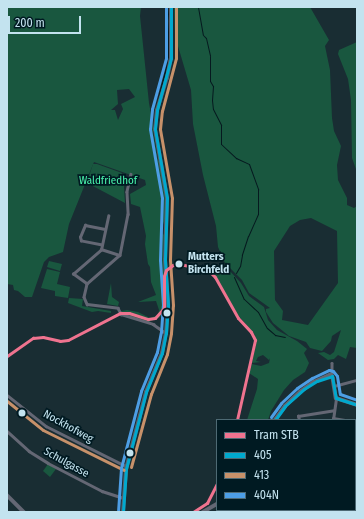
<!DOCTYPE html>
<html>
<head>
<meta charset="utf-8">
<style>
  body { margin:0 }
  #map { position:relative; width:364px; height:519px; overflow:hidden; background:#192d33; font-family:"Fira Sans Condensed",sans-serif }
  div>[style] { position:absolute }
  .green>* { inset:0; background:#19573f }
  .stream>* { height:1px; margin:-0.5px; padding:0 0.5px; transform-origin:0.5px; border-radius:0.5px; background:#06191f }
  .minor>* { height:2.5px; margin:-1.25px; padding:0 1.25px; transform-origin:1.25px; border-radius:1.25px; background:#646774 }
  .tertiary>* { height:3.5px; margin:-1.75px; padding:0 1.75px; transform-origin:1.75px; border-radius:1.75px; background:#646774 }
  .secondary>* { height:4px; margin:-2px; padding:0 2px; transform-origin:2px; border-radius:2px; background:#59606e }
  .bus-1>* { height:3px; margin:-1.5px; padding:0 1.5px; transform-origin:1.5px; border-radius:1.5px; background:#00a9ce }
  .bus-2>* { height:3px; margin:-1.5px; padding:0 1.5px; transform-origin:1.5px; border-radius:1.5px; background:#c7916a }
  .bus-3>* { height:3px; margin:-1.5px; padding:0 1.5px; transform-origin:1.5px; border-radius:1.5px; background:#4d9ee5 }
  .tram-1>* { height:3px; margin:-1.5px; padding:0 1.5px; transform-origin:1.5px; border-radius:1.5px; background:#ef738f }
  .dots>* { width:11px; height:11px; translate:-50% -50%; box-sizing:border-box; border:2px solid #001a22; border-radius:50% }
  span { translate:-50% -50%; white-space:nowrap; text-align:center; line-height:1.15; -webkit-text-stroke:3.5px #001a22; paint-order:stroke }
  .park-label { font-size:11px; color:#4af4ad }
  .stop-label { font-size:11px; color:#c3e3ef; font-weight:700 }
  .left { translate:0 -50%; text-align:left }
  .street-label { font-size:11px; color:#c3e3ef }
  .frame { position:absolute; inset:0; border:8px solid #c3e3ef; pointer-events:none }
  .legend { position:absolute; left:216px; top:419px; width:140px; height:92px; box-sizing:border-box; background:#001a22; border:1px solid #4e6a74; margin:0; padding:5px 7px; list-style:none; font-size:12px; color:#c3e3ef }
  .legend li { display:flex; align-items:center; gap:8px; height:20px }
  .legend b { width:20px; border:1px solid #4e6a74 }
  .scale { position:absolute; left:8px; top:16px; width:73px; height:18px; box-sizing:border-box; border:2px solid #c3e3ef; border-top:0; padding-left:5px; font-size:12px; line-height:14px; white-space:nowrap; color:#c3e3ef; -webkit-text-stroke:3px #001a22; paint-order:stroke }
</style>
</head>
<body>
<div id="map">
  <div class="green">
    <div style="clip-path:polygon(evenodd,7px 7px,141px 7px,140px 16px,149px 103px,165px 193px,166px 216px,161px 230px,165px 237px,167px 307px,160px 317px,149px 322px,123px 314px,121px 311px,127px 310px,138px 312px,150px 318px,158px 315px,159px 310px,156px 301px,138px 302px,156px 295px,151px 282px,150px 267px,148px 264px,145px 244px,146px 236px,140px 207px,131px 204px,130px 194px,146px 185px,145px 180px,94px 162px,69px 224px,63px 252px,49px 257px,44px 262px,32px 297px,25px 297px,18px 291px,14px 290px,13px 285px,7px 284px,7px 7px,129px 89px,135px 97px,121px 104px,123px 109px,118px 120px,115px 110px,111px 110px,118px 104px,117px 90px,129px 89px)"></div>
    <div style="clip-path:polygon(evenodd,174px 7px,310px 7px,329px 40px,325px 46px,330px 70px,332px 118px,334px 131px,341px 146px,337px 165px,338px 180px,347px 198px,347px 205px,354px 208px,357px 206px,357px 348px,350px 347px,346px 359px,338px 355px,334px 359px,328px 360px,318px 353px,324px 352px,330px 355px,334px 352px,341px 330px,332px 336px,331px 341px,322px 351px,310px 348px,306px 342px,289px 336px,273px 323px,266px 312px,266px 309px,270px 308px,249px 293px,242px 280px,225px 263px,218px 247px,216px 226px,203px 175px,193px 124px,191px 90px,175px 36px,174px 7px,311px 218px,337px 231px,338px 283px,308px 325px,282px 320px,283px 311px,275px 300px,274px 251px,290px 226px,300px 220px,311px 218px)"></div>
    <div style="clip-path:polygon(357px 42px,357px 172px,352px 158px,351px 100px,348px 79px,338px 54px,339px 50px)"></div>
    <div style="clip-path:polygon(93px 164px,97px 164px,122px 173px,121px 176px,127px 178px,124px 187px,125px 203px,89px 184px,88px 179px)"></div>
    <div style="clip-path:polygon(49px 261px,62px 264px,60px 271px,47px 267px)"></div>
    <div style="clip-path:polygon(211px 267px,219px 272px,227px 268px,241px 283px,249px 296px,264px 307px,268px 320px,277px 330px,297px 341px,307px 349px,304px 353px,309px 363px,305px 372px,293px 380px,284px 390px,271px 411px,268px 420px,247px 420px,257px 389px,258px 379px,249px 373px,252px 364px,261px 366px,269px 363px,270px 358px,269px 360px,263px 355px,258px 357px,256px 361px,261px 362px,252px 363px,256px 344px,255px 335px,237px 314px,217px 278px,211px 271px)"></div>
    <div style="clip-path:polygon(47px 269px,60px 272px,57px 284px,70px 287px,68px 298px,55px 296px,55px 291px,41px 288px)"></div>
    <div style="clip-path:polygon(111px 283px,112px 297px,119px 302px,118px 306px,107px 304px)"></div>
    <div style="clip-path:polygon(69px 298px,83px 299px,82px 306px,111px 311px,111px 313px,98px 311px,92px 312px,68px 303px)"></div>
    <div style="clip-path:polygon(48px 464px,56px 469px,50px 477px,43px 471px)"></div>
  </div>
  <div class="stream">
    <div style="left:198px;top:7px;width:28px;rotate:80deg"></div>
    <div style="left:203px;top:35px;width:4px;rotate:45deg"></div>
    <div style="left:206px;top:38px;width:18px;rotate:77deg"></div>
    <div style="left:210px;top:56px;width:25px;rotate:90deg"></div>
    <div style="left:210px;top:81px;width:6px;rotate:59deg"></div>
    <div style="left:213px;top:86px;width:14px;rotate:94deg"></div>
    <div style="left:212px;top:100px;width:9px;rotate:84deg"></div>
    <div style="left:213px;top:109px;width:18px;rotate:63deg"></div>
    <div style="left:221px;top:125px;width:19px;rotate:90deg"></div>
    <div style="left:221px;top:144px;width:21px;rotate:43deg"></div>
    <div style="left:236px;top:158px;width:14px;rotate:25deg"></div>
    <div style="left:249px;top:164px;width:27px;rotate:70deg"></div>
    <div style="left:258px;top:189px;width:25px;rotate:90deg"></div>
    <div style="left:258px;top:214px;width:24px;rotate:114deg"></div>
    <div style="left:248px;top:236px;width:20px;rotate:108deg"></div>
    <div style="left:242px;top:255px;width:11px;rotate:100deg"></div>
    <div style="left:240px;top:266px;width:8px;rotate:120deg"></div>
    <div style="left:168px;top:59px;width:27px;rotate:-90deg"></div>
    <div style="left:168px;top:32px;width:11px;rotate:-95deg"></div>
    <div style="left:167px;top:21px;width:14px;rotate:-82deg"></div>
    <div style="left:155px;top:110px;width:49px;rotate:-75.7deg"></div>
    <div style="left:153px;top:129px;width:11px;rotate:-85deg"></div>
    <div style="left:153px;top:131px;width:29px;rotate:80deg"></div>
    <div style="left:163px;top:257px;width:21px;rotate:-87deg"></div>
    <div style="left:234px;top:277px;width:24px;rotate:66deg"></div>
    <div style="left:244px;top:299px;width:19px;rotate:43deg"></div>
    <div style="left:258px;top:312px;width:18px;rotate:61deg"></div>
    <div style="left:267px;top:328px;width:11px;rotate:41deg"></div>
    <div style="left:275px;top:335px;width:10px;rotate:11deg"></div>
  </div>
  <div class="minor">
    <div style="left:131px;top:174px;width:18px;rotate:103deg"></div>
    <div style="left:127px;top:192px;width:22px;rotate:87deg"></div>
    <div style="left:128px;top:214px;width:42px;rotate:101deg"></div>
    <div style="left:120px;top:255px;width:44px;rotate:138.7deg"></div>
    <div style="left:87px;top:284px;width:13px;rotate:103deg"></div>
    <div style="left:84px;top:297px;width:8px;rotate:67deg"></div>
    <div style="left:87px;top:304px;width:31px;rotate:7deg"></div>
    <div style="left:118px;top:308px;width:7px;rotate:63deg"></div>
    <div style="left:121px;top:314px;width:34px;rotate:17deg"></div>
    <div style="left:153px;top:324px;width:16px;rotate:35deg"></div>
    <div style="left:102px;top:245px;width:21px;rotate:-169deg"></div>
    <div style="left:81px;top:241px;width:4px;rotate:-104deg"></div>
    <div style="left:80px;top:237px;width:13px;rotate:-67deg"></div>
    <div style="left:85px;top:225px;width:20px;rotate:11deg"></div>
    <div style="left:101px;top:249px;width:19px;rotate:18deg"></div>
    <div style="left:87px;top:284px;width:17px;rotate:-144deg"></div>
    <div style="left:73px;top:274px;width:37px;rotate:-41deg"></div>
    <div style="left:101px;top:250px;width:35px;rotate:-78deg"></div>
    <div style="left:332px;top:363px;width:13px;rotate:90deg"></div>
    <div style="left:334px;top:386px;width:24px;rotate:-15deg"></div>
    <div style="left:7px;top:395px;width:50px;rotate:38.5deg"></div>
    <div style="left:46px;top:426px;width:89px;rotate:26.6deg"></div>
    <div style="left:333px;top:418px;width:13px;rotate:9deg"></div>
    <div style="left:299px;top:420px;width:4px;rotate:-104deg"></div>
    <div style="left:298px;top:416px;width:36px;rotate:-9deg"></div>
    <div style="left:333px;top:420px;width:22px;rotate:-82deg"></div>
    <div style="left:355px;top:422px;width:2px;rotate:27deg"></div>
    <div style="left:7px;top:431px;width:30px;rotate:42deg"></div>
    <div style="left:29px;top:451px;width:22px;rotate:32deg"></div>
    <div style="left:48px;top:463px;width:61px;rotate:27.4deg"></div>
    <div style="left:102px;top:491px;width:23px;rotate:18deg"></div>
    <div style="left:355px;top:474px;width:2px;rotate:27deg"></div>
    <div style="left:355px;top:486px;width:4px;rotate:-56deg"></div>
    <div style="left:274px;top:510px;width:2px;rotate:90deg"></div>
    <div style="left:299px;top:512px;width:2px;rotate:-90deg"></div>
    <div style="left:316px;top:512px;width:2px;rotate:-63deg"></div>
    <div style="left:339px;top:512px;width:2px;rotate:-90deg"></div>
  </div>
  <div class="tertiary">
    <div style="left:275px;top:420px;width:17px;rotate:-54deg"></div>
    <div style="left:285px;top:406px;width:21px;rotate:-43deg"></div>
    <div style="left:300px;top:392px;width:17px;rotate:-36deg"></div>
    <div style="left:314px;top:382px;width:17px;rotate:-24deg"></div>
    <div style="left:330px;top:375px;width:4px;rotate:45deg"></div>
    <div style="left:333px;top:378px;width:20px;rotate:81deg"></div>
    <div style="left:336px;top:398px;width:22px;rotate:18deg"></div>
    <div style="left:7px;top:495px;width:24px;rotate:45deg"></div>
    <div style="left:203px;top:512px;width:16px;rotate:-30deg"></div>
  </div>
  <div class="secondary">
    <div style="left:123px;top:512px;width:43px;rotate:-86deg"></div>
    <div style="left:126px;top:469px;width:80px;rotate:-75.4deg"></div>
    <div style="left:146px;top:392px;width:42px;rotate:-67.7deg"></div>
    <div style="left:162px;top:353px;width:20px;rotate:-79deg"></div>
    <div style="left:166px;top:333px;width:28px;rotate:-86deg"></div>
    <div style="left:168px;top:305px;width:45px;rotate:-93.8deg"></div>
    <div style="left:165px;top:260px;width:62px;rotate:-88.2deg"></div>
    <div style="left:167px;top:198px;width:70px;rotate:-99.9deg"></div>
    <div style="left:155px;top:129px;width:19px;rotate:-84deg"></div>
    <div style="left:157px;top:110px;width:34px;rotate:-73deg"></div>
    <div style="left:167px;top:78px;width:20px;rotate:-79deg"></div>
    <div style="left:171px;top:58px;width:51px;rotate:-90deg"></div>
  </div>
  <div class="bus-1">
    <div style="left:332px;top:376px;width:22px;rotate:80deg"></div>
    <div style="left:336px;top:398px;width:22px;rotate:18deg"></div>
    <div style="left:275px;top:420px;width:17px;rotate:-54deg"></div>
    <div style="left:285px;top:406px;width:25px;rotate:-42deg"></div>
    <div style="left:304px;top:389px;width:15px;rotate:-32deg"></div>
    <div style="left:317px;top:381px;width:16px;rotate:-18deg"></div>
    <div style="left:123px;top:512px;width:43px;rotate:-86deg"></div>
    <div style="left:126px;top:469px;width:80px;rotate:-75.4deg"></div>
    <div style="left:146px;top:392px;width:42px;rotate:-67.7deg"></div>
    <div style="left:162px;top:353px;width:20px;rotate:-79deg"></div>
    <div style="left:166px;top:333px;width:28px;rotate:-86deg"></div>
    <div style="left:168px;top:305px;width:45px;rotate:-93.8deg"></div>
    <div style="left:165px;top:260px;width:62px;rotate:-88.2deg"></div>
    <div style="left:167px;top:198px;width:70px;rotate:-99.9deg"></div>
    <div style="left:155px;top:129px;width:19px;rotate:-84deg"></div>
    <div style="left:157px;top:110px;width:54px;rotate:-74.9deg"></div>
    <div style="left:171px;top:58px;width:51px;rotate:-90deg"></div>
  </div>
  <div class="bus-2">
    <div style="left:7px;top:401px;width:46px;rotate:38.9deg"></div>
    <div style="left:43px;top:430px;width:90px;rotate:26.3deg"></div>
    <div style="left:131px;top:467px;width:76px;rotate:-74.7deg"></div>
    <div style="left:151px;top:394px;width:43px;rotate:-68.2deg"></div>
    <div style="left:167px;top:354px;width:21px;rotate:-79deg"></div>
    <div style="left:171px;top:333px;width:28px;rotate:-86deg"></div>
    <div style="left:173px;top:305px;width:45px;rotate:-93.8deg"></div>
    <div style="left:170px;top:260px;width:62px;rotate:-88.2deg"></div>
    <div style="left:172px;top:198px;width:70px;rotate:-99.9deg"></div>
    <div style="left:160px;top:129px;width:18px;rotate:-84deg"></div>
    <div style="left:162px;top:111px;width:55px;rotate:-75.2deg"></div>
    <div style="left:176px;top:58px;width:51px;rotate:-90deg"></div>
  </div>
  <div class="bus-3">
    <div style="left:271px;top:417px;width:17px;rotate:-54deg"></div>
    <div style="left:281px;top:403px;width:22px;rotate:-43deg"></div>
    <div style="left:297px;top:388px;width:18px;rotate:-34deg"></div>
    <div style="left:312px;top:378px;width:19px;rotate:-25deg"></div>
    <div style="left:329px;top:370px;width:4px;rotate:14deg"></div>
    <div style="left:333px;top:371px;width:6px;rotate:51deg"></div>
    <div style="left:337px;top:376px;width:18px;rotate:81deg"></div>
    <div style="left:340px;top:394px;width:18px;rotate:19deg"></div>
    <div style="left:118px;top:512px;width:44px;rotate:-86.1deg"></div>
    <div style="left:121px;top:468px;width:80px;rotate:-75.4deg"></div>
    <div style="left:141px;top:391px;width:42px;rotate:-67.7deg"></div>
    <div style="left:157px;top:352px;width:20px;rotate:-79deg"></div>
    <div style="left:161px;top:332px;width:27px;rotate:-86deg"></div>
    <div style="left:163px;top:305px;width:45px;rotate:-93.8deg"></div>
    <div style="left:160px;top:260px;width:62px;rotate:-88.2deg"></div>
    <div style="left:162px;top:198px;width:70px;rotate:-99.9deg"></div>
    <div style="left:150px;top:129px;width:20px;rotate:-84deg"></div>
    <div style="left:152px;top:109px;width:53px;rotate:-74.6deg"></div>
    <div style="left:166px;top:58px;width:51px;rotate:-90deg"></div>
  </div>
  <div class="tram-1">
    <div style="left:7px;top:356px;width:32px;rotate:-35deg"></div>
    <div style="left:33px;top:338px;width:10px;rotate:-6deg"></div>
    <div style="left:43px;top:337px;width:17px;rotate:13deg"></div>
    <div style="left:60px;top:341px;width:8px;rotate:-7deg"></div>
    <div style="left:68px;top:340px;width:59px;rotate:-27.4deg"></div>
    <div style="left:120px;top:313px;width:9px"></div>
    <div style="left:129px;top:313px;width:20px;rotate:18deg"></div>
    <div style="left:148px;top:319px;width:7px;rotate:-8deg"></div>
    <div style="left:155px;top:318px;width:13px;rotate:-48deg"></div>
    <div style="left:164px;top:308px;width:32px;rotate:-90deg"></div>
    <div style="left:164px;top:276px;width:6px;rotate:-72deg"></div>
    <div style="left:166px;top:270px;width:9px;rotate:-36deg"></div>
    <div style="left:173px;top:265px;width:6px;rotate:-9deg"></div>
    <div style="left:179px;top:264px;width:21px;rotate:11deg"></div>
    <div style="left:200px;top:268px;width:9px;rotate:18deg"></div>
    <div style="left:209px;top:271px;width:8px;rotate:45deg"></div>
    <div style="left:215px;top:277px;width:47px;rotate:60.7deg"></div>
    <div style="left:238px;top:318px;width:19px;rotate:47deg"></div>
    <div style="left:251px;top:332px;width:9px;rotate:63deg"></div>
    <div style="left:255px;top:340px;width:82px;rotate:102.7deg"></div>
    <div style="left:193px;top:512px;width:17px;rotate:-33deg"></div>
    <div style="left:207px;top:503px;width:22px;rotate:-63deg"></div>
  </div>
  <div class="dots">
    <div style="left:179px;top:264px;background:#c3e3ef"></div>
    <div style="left:167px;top:313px;background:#c3e3ef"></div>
    <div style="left:22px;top:413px;background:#c3e3ef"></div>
    <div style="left:130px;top:453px;background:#c3e3ef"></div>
  </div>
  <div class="park-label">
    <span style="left:108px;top:181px">Waldfriedhof</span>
  </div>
  <div class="stop-label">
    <span class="left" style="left:188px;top:264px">Mutters<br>Birchfeld</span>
  </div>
  <div class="street-label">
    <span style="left:68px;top:427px;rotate:29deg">Nockhofweg</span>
    <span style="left:66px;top:463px;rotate:29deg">Schulgasse</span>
  </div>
  <div class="frame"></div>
  <ul class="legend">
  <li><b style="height:5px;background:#ef738f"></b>Tram STB</li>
  <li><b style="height:5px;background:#00a9ce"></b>405</li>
  <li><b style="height:5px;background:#c7916a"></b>413</li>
  <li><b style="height:5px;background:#4d9ee5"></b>404N</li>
  </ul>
  <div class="scale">200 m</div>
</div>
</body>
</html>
